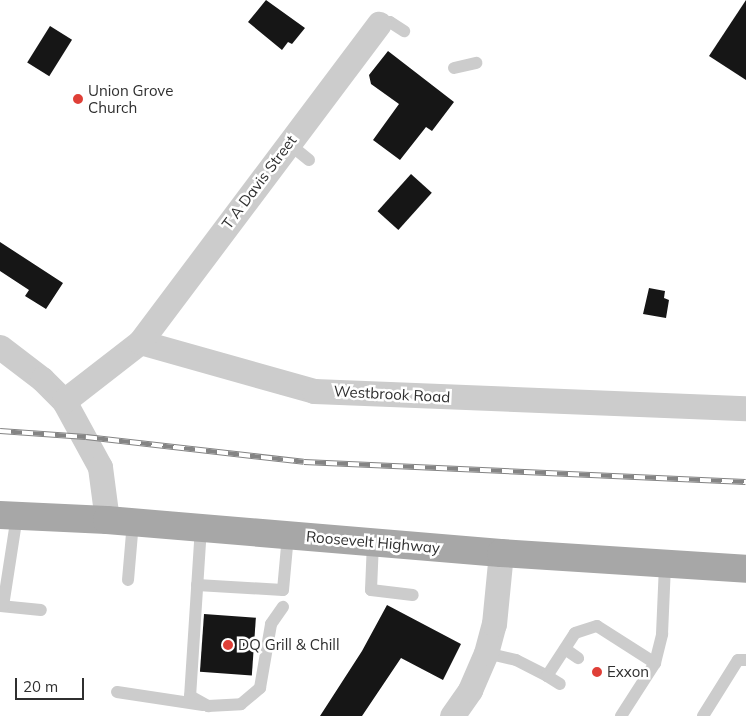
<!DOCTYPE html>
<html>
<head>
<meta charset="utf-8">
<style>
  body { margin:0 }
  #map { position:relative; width:746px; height:716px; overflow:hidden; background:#fff; font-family:Mulish,sans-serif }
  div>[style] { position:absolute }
  .building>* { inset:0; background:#161616; transform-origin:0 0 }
  .lane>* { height:12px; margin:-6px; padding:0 6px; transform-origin:6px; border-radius:6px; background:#ccc }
  .street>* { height:25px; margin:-12.5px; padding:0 12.5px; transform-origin:12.5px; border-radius:12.5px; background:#ccc }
  .primary>* { height:28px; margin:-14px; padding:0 14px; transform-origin:14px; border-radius:14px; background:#a7a7a7 }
  .rail>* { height:5.5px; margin-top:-2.75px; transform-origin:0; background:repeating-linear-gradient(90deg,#fff 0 11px,#848484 0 22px); box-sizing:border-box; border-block:1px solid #848484 }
  .dots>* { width:14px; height:14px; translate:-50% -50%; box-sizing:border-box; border:2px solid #fff; border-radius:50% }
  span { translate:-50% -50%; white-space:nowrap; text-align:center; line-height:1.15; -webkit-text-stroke:5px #fff; paint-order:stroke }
  .poi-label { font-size:15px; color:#2f2f2f }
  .left { translate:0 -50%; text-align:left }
  .street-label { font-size:15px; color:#2f2f2f }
  .scale { position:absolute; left:15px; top:678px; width:69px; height:22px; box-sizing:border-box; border:2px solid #2f2f2f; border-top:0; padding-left:6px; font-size:15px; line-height:18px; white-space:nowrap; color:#2f2f2f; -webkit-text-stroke:4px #fff; paint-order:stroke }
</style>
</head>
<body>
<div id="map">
  <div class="building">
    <div style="clip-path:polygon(266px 0,305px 28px,292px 44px,288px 42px,282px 50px,248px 22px)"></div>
    <div style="clip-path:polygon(746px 0,746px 80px,709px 56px)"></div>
    <div style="left:50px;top:26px;width:26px;height:43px;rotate:32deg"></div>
    <div style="clip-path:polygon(388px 51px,454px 102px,432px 131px,426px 127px,400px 160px,373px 140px,399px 104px,371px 84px,369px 75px)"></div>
    <div style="left:411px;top:174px;width:28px;height:50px;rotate:42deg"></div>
    <div style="clip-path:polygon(0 242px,63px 283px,46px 309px,25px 296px,29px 290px,0 271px)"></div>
    <div style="clip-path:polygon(649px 288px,665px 291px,664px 298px,669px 300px,666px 318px,643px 314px)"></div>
    <div style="clip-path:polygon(387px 605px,461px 644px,443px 680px,401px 658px,362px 716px,320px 716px,362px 651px)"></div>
    <div style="left:204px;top:614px;width:52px;height:58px;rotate:4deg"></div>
  </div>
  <div class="lane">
    <div style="left:379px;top:24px;width:11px;rotate:-10deg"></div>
    <div style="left:390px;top:22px;width:17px;rotate:33deg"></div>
    <div style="left:454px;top:68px;width:23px;rotate:-13deg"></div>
    <div style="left:288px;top:143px;width:27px;rotate:39deg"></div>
    <div style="left:201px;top:527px;width:169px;rotate:93.7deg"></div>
    <div style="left:190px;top:696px;width:21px;rotate:29deg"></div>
    <div style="left:208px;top:706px;width:33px;rotate:-3deg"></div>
    <div style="left:241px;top:704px;width:25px;rotate:-40deg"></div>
    <div style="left:260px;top:688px;width:65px;rotate:-80.2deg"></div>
    <div style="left:271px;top:624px;width:21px;rotate:-55deg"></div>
    <div style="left:373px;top:542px;width:48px;rotate:92.4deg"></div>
    <div style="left:371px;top:590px;width:42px;rotate:6.8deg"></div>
    <div style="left:128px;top:580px;width:58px;rotate:-85.1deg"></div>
    <div style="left:197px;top:585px;width:86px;rotate:3.3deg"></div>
    <div style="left:283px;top:590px;width:55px;rotate:-84.8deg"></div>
    <div style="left:0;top:606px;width:41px;rotate:5.6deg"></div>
    <div style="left:3px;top:606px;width:91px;rotate:-81.2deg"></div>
    <div style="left:565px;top:649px;width:16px;rotate:35deg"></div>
    <div style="left:486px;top:653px;width:31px;rotate:13deg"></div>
    <div style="left:516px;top:660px;width:35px;rotate:27deg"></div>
    <div style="left:547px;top:676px;width:51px;rotate:-56.9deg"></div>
    <div style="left:575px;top:633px;width:23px;rotate:-18deg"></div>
    <div style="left:597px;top:626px;width:69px;rotate:32.5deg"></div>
    <div style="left:547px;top:676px;width:15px;rotate:32deg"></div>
    <div style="left:117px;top:692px;width:87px;rotate:8.6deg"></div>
    <div style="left:621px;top:716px;width:63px;rotate:-57.3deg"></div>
    <div style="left:655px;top:663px;width:30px;rotate:-76deg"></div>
    <div style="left:662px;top:634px;width:69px;rotate:-87.5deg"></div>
    <div style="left:703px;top:716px;width:66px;rotate:-58deg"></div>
    <div style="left:738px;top:660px;width:8px"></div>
  </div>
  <div class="street">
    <div style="left:140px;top:342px;width:181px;rotate:15.7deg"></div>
    <div style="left:314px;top:391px;width:432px;rotate:2.3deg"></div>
    <div style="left:0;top:347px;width:53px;rotate:37.3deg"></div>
    <div style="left:42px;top:379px;width:31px;rotate:45deg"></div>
    <div style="left:64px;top:401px;width:75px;rotate:61.4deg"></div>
    <div style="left:100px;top:467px;width:53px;rotate:82.5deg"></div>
    <div style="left:64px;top:401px;width:96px;rotate:-37.8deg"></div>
    <div style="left:140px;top:342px;width:398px;rotate:-53.1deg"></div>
    <div style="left:452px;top:716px;width:32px;rotate:-55deg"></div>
    <div style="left:470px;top:690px;width:40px;rotate:-66.6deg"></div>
    <div style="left:486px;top:653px;width:30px;rotate:-75deg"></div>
    <div style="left:494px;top:624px;width:71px;rotate:-84.4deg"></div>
  </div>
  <div class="primary">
    <div style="left:0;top:515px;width:107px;rotate:2.7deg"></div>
    <div style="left:107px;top:520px;width:395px;rotate:4.8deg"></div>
    <div style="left:501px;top:553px;width:246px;rotate:3.7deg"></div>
  </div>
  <div class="rail">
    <div style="left:0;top:431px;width:86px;rotate:4deg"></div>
    <div style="left:86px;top:437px;width:219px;rotate:6.5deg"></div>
    <div style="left:304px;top:462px;width:442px;rotate:2.6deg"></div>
  </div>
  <div class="dots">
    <div style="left:78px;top:99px;background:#df3f37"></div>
    <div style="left:228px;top:645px;background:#df3f37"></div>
    <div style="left:597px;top:672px;background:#df3f37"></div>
  </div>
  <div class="poi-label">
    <span class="left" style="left:88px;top:99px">Union Grove<br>Church</span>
    <span class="left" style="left:238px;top:645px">DQ Grill &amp; Chill</span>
    <span class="left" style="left:607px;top:672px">Exxon</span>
  </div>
  <div class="street-label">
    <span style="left:259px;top:182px;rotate:-53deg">T A Davis Street</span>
    <span style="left:392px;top:394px;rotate:3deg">Westbrook Road</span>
    <span style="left:373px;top:542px;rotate:5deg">Roosevelt Highway</span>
  </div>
  <div class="scale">20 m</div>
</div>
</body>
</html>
